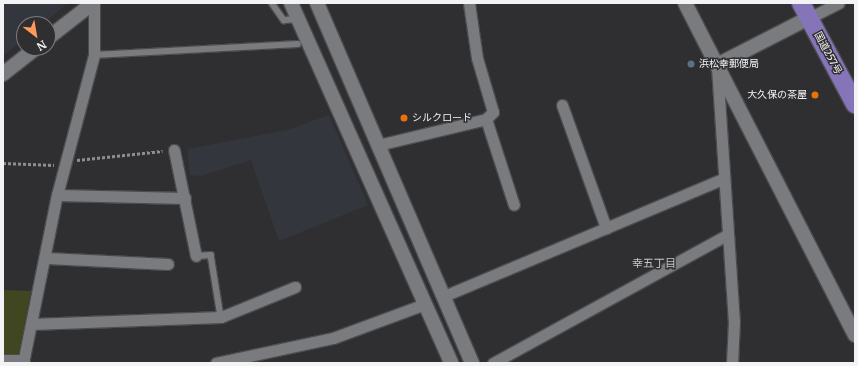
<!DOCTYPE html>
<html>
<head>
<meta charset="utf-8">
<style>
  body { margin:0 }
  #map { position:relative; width:858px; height:366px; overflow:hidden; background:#2f2f31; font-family:Merriweather,"Noto Sans JP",serif }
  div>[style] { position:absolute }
  .built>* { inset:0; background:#34363e }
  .green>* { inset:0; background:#404620 }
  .path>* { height:2.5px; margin-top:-1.25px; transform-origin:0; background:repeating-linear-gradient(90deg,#8e8e90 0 3px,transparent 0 5px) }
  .roads { filter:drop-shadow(1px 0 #4c4c4e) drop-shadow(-1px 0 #4c4c4e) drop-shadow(0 1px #4c4c4e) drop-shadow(0 -1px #4c4c4e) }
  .service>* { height:5.5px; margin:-2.75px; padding:0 2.75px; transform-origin:2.75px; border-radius:2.75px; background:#7a7b7e }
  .minor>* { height:11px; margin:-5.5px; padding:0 5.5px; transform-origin:5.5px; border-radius:5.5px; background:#7a7b7e }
  .tertiary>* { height:14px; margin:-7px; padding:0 7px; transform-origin:7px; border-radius:7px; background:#7a7b7e }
  .trunk>* { height:18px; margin:-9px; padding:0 9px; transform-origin:9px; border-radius:9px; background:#8674b8 }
  .dots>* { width:11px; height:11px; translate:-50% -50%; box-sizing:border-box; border:2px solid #2f2f31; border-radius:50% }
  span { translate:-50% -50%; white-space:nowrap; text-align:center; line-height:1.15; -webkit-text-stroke:3px #2f2f31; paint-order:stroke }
  .street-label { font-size:10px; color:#f3f3f5 }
  .poi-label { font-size:10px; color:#f3f3f5 }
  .left { translate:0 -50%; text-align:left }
  .right { translate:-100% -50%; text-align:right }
  .neighbourhood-label { font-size:11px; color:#c4c4c7 }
  .frame { position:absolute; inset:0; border:4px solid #f3f3f5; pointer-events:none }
  .north { position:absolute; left:16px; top:16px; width:40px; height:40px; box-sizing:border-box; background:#2f2f31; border:1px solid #7d7d7f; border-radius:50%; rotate:149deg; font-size:11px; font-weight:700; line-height:16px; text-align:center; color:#f3f3f5 }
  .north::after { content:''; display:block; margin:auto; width:14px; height:18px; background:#ff9b5a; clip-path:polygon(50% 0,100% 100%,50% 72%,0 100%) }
</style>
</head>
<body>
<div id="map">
  <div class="built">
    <div style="clip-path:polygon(3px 3px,68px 3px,42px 24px,24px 24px,24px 39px,3px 56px)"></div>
    <div style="clip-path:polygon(329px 115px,368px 205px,279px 241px,251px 160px,201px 176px,190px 175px,187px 149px,287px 130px)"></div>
  </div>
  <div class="green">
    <div style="clip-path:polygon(3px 290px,31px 291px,18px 357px,3px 357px)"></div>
  </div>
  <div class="path">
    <div style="left:77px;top:160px;width:86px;rotate:-6deg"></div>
    <div style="left:3px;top:163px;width:51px;rotate:2.2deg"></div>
  </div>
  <div class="roads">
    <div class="service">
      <div style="left:272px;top:3px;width:21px;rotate:55deg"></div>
      <div style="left:284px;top:20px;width:14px;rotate:-4deg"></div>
      <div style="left:94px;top:55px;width:204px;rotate:-3.1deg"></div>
      <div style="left:196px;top:256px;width:15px;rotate:-4deg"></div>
      <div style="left:211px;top:255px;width:63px;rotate:80.8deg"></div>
    </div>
    <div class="minor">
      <div style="left:809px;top:18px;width:33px;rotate:-27deg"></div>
      <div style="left:717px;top:67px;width:255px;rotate:86.2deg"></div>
      <div style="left:734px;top:321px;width:42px;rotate:92.7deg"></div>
      <div style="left:562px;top:105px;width:131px;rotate:70.3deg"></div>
      <div style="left:486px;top:119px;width:90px;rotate:72deg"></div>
      <div style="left:378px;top:145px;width:111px;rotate:-13.5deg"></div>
      <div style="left:486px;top:119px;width:10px;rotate:-45deg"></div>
      <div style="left:493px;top:112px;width:56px;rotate:-106.5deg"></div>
      <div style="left:477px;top:58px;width:56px;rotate:-98.3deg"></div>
      <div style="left:174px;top:150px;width:108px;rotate:78.3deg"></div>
      <div style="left:57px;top:195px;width:128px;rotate:1.3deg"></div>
      <div style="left:47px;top:258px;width:121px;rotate:2.8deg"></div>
      <div style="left:444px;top:296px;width:303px;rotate:-22.8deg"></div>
      <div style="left:32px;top:324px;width:189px;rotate:-2.1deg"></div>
      <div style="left:221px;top:317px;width:80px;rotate:-22.1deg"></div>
      <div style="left:3px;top:360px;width:21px"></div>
      <div style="left:23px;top:363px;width:171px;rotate:-78.6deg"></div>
      <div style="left:57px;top:195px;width:145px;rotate:-75.2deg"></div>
      <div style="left:94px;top:55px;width:52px;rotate:-90deg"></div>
      <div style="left:216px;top:363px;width:120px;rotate:-12.1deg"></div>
      <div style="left:333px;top:338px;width:98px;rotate:-20.3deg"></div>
      <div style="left:493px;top:363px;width:267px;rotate:-28.7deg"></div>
    </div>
    <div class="tertiary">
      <div style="left:291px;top:3px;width:394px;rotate:66deg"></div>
      <div style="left:317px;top:3px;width:392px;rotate:66.7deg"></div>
      <div style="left:685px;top:3px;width:373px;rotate:62.9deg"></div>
      <div style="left:48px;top:38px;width:57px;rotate:-37.9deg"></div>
      <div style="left:717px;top:65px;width:103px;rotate:-27.1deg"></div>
      <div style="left:3px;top:74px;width:42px;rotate:-38.2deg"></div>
    </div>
    <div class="trunk">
      <div style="left:801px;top:3px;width:115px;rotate:61.9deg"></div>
    </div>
  </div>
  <div class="dots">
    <div style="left:691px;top:64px;background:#5c6f8a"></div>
    <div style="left:815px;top:95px;background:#e8710a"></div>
    <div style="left:404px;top:118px;background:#e8710a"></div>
  </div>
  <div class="street-label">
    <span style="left:828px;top:53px;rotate:62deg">国道257号</span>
  </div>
  <div class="poi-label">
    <span class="left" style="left:699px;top:64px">浜松幸郵便局</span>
    <span class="right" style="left:807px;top:95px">大久保の茶屋</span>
    <span class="left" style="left:412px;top:118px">シルクロード</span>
  </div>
  <div class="neighbourhood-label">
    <span style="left:654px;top:263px">幸五丁目</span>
  </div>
  <div class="frame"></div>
  <div class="north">N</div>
</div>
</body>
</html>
